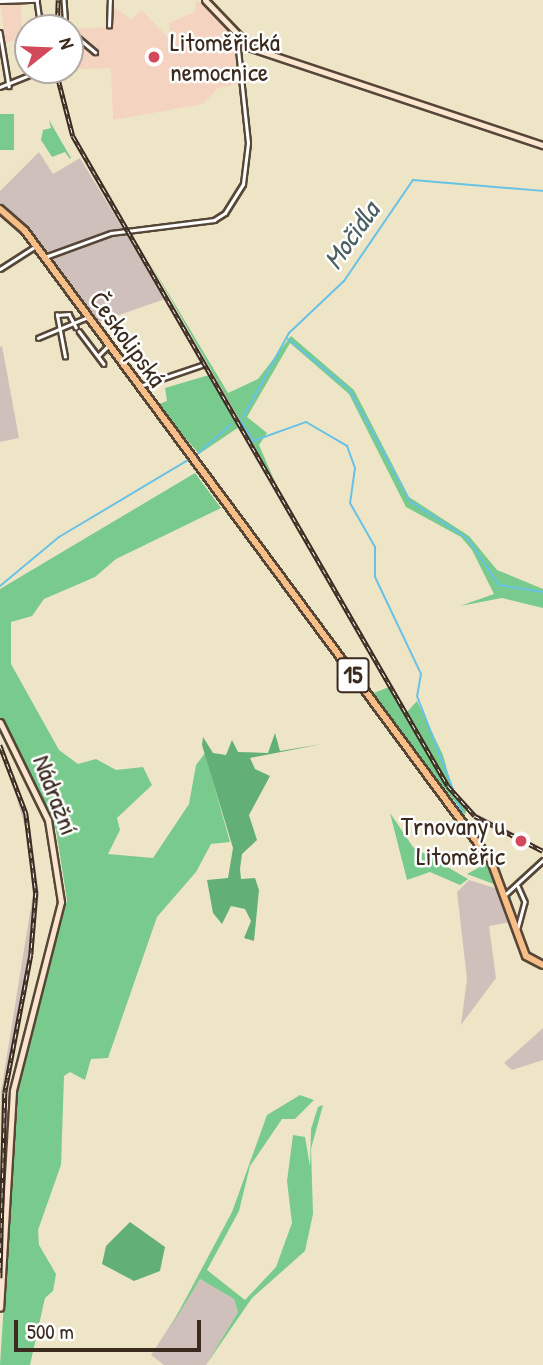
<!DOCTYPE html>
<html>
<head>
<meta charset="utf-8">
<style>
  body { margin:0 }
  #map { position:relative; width:543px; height:1365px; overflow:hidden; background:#eee5c7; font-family:"Patrick Hand",sans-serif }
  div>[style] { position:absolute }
  .built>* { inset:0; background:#f4d3c1 }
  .industrial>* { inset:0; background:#d0c0bc }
  .green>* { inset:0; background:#79cb8d; transform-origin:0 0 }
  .forest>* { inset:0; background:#62af78 }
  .stream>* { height:2px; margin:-1px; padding:0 1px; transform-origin:1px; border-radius:1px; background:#68c2e6 }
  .roads { filter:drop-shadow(2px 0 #564637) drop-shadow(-2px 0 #564637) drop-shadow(0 2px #564637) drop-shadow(0 -2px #564637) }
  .street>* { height:2.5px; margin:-1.25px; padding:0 1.25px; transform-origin:1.25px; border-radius:1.25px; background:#fff }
  .secondary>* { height:5px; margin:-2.5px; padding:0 2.5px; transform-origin:2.5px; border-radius:2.5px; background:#fce5cf }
  .primary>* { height:6px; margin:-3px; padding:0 3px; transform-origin:3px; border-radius:3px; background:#f7be87 }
  .rail>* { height:4.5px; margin-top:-2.25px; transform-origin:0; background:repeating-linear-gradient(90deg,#fff 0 5px,#3b2a1e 0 10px); box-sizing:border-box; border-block:2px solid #3b2a1e }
  .dots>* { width:19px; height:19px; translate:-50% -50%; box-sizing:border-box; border:4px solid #fff; border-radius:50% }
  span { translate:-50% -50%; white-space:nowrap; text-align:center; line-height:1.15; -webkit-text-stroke:5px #fff; paint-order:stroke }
  .shield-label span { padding:2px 5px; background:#fff; border:2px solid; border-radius:5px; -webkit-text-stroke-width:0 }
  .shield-label { font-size:24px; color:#3b2a1e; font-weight:700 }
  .poi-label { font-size:26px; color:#3b2a1e }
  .left { translate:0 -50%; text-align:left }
  .right { translate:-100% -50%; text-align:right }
  .street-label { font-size:26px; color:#3b2a1e }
  .water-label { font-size:28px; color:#4b5f64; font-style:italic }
  .north { position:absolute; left:14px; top:14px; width:70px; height:70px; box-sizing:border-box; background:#fff; border:2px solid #b1aaa5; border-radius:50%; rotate:72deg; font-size:19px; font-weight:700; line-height:28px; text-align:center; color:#3b2a1e }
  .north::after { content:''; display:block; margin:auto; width:24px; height:32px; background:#d1495b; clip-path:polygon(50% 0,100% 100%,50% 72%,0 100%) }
  .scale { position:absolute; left:14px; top:1320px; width:187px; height:32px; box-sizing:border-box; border:4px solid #3b2a1e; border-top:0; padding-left:9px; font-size:21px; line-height:24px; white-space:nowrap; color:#3b2a1e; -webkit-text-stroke:5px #fff; paint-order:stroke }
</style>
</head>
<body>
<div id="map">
  <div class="built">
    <div style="clip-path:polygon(196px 0,212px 8px,235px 42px,243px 83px,218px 88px,203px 104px,113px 120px,111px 68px,70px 69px,70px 29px,111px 27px,114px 8px,131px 19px,142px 10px,172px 42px,169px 23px,195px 12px)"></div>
    <div style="clip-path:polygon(0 2px,21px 2px,22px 38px,6px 43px)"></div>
  </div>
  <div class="industrial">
    <div style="clip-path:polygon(54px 70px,75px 135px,449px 785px,477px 814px,533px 843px,543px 854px,480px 822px,450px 793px,165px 299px,96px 323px,35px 240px,0 205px,0 191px,39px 152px,53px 174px,80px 158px,159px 288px,72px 137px)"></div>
    <div style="clip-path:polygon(2px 346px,19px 438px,0 442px,0 347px)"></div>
    <div style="clip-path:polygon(0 740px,28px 812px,39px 893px,33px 956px,8px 1083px,0 1294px,1px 1092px,33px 894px,27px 834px)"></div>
    <div style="clip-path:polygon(469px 880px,498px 889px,511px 922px,489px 926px,496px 978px,461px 1025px,467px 979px,457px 892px)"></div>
    <div style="clip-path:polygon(543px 1028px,543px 1060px,512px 1070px,504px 1063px)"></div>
    <div style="clip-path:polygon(200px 1279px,234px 1299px,238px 1312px,206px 1365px,164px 1365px,151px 1355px)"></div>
  </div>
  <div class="green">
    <div style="left:0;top:114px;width:14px;height:36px"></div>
    <div style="clip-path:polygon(49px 120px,71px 158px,70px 159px,65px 152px,52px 157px,41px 140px,43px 130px,51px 128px)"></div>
    <div style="clip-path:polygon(149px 261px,228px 393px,258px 379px,291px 336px,354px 390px,409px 497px,469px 536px,497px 570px,543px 589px,543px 608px,502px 598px,460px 606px,494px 594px,472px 550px,461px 537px,406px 507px,349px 394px,290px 343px,247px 417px,267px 433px,259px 445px,275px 482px)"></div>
    <div style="clip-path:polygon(209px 375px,239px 427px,199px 454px,157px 405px,167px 401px,165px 388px)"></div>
    <div style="clip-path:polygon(195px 473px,221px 508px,116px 559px,95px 577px,44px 599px,32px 616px,11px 622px,11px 664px,59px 750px,78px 764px,96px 759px,116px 770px,143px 767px,152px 785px,117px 818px,120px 830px,108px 854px,153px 858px,189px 804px,196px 765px,205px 753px,230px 842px,211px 844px,196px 872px,157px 917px,108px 1058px,91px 1059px,85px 1080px,70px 1072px,64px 1076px,61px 1165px,38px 1230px,39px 1245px,56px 1274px,53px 1291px,45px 1298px,30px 1365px,0 1365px,18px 1082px,67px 900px,56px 830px,0 718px,0 589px)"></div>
    <div style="clip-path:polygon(389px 687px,466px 811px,465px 815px,371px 694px)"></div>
    <div style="clip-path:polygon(417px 701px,443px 755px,453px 791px,407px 712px)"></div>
    <div style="clip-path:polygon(390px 813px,413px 847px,468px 879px,460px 885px,430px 872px,407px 880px)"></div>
    <div style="clip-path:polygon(489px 862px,499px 886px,467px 874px)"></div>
    <div style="clip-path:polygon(300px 1095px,314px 1100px,295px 1119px,282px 1119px,250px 1166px,239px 1211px,207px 1270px,245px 1300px,276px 1267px,292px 1223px,287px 1181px,293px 1135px,305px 1137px,310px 1166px,311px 1129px,318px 1107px,323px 1105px,311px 1149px,313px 1214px,305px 1251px,252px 1298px,206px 1365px,238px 1312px,234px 1299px,200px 1279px,169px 1330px,232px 1212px,267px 1115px)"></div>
  </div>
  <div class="forest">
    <div style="clip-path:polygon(275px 733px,280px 751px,322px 744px,250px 758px,255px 769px,270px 776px,249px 815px,257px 840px,242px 854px,240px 869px,241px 879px,255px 878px,259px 890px,254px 941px,244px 938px,251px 921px,245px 909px,231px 906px,222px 924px,213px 913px,207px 880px,228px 878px,233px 848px,202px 745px,203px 737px,213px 753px,226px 755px,232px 740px,238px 752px,268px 753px)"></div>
    <div style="clip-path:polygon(130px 1222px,165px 1247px,160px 1271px,134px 1281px,102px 1264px,106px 1246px)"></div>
  </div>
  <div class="stream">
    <div style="left:288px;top:339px;width:75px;rotate:39.6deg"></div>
    <div style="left:349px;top:389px;width:128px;rotate:61.4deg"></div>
    <div style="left:410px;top:501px;width:69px;rotate:33.2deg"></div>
    <div style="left:468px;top:539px;width:55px;rotate:56deg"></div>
    <div style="left:499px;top:585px;width:45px;rotate:9deg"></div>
    <div style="left:243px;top:417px;width:96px;rotate:-61.3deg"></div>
    <div style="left:289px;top:333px;width:76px;rotate:-43.4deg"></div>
    <div style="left:344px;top:281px;width:122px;rotate:-55.7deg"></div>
    <div style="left:413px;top:180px;width:130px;rotate:4.8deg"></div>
    <div style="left:240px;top:420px;width:25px;rotate:58deg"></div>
    <div style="left:253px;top:441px;width:56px;rotate:-19.7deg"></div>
    <div style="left:306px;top:422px;width:48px;rotate:30.3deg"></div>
    <div style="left:347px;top:446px;width:23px;rotate:70deg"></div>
    <div style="left:355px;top:468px;width:35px;rotate:98deg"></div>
    <div style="left:350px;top:503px;width:51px;rotate:60.4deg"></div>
    <div style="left:375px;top:547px;width:30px;rotate:90deg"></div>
    <div style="left:375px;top:577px;width:107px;rotate:64.6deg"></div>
    <div style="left:421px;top:674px;width:22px;rotate:100deg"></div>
    <div style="left:417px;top:696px;width:136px;rotate:68.9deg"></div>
    <div style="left:195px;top:456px;width:48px;rotate:-41.6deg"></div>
    <div style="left:0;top:586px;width:77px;rotate:-39.7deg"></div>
    <div style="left:59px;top:537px;width:152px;rotate:-30.8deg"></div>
    <div style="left:495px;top:864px;width:37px;rotate:66deg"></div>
  </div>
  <div class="roads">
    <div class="street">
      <div style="left:64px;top:0;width:28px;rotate:86deg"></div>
      <div style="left:0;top:1px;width:37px;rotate:-2deg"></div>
      <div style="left:37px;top:0;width:28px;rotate:82deg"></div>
      <div style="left:109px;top:26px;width:26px;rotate:-88deg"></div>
      <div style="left:70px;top:31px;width:33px;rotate:40deg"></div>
      <div style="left:0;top:32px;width:55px;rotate:80.5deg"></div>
      <div style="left:0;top:87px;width:45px;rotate:-22deg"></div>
      <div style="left:45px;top:257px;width:70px;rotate:-20deg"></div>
      <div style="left:111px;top:233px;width:104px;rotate:-7.2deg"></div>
      <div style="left:214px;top:220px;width:13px;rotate:-32deg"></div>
      <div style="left:225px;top:213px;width:34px;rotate:-58deg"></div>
      <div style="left:243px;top:184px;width:41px;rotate:-83deg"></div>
      <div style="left:248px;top:143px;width:104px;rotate:-96.1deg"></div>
      <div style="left:0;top:269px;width:43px;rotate:-32.6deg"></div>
      <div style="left:79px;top:331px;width:41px;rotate:52.9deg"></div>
      <div style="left:38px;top:338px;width:54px;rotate:-22.8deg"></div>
      <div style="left:98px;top:356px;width:14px;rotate:-45deg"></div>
      <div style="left:65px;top:357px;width:43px;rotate:-100.8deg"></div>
      <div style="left:57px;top:315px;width:12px;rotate:-5deg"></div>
      <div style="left:69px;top:314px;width:15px;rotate:62deg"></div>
      <div style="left:143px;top:385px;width:62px;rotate:-18.7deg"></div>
      <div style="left:518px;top:886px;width:17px;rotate:66deg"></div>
      <div style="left:525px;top:902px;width:27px;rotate:105deg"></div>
      <div style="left:506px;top:894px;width:50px;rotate:-42.6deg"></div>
    </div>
    <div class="secondary">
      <div style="left:205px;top:0;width:66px;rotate:46.2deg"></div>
      <div style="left:251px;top:48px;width:308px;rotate:18.4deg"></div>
      <div style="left:0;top:722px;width:109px;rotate:63.9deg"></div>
      <div style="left:48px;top:820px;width:83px;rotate:81deg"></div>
      <div style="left:61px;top:902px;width:195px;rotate:104.3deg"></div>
      <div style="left:13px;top:1091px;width:217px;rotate:93.4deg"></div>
    </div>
    <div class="primary">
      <div style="left:0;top:209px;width:33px;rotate:41deg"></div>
      <div style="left:25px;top:231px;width:784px;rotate:53.51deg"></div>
      <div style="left:491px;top:861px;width:101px;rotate:69.8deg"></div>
      <div style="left:526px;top:956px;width:19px;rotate:28deg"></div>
    </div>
  </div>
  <div class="rail">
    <div style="left:57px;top:28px;width:28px;rotate:-88deg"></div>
    <div style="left:56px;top:70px;width:68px;rotate:75.6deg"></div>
    <div style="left:73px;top:136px;width:750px;rotate:60.02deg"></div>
    <div style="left:448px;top:786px;width:40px;rotate:48deg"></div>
    <div style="left:475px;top:816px;width:76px;rotate:27.2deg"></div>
    <div style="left:0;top:745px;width:73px;rotate:69.1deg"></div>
    <div style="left:26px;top:813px;width:81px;rotate:82.9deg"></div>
    <div style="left:36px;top:893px;width:62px;rotate:94.6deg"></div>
    <div style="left:31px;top:955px;width:140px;rotate:100.7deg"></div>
    <div style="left:5px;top:1093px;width:185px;rotate:91.5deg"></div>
  </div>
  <div class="dots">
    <div style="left:154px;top:57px;background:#d1495b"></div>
    <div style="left:521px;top:841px;background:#d1495b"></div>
  </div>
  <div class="shield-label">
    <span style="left:353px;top:675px">15</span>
  </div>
  <div class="poi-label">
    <span class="left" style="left:170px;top:57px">Litoměřická<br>nemocnice</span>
    <span class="right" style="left:505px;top:841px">Trnovany u<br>Litoměřic</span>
  </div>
  <div class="street-label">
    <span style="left:128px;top:339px;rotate:54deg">Českolipská</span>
    <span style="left:56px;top:795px;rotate:69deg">Nádražní</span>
  </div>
  <div class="water-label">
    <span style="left:351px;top:235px;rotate:-55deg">Močidla</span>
  </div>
  <div class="north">N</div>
  <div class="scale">500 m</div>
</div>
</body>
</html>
